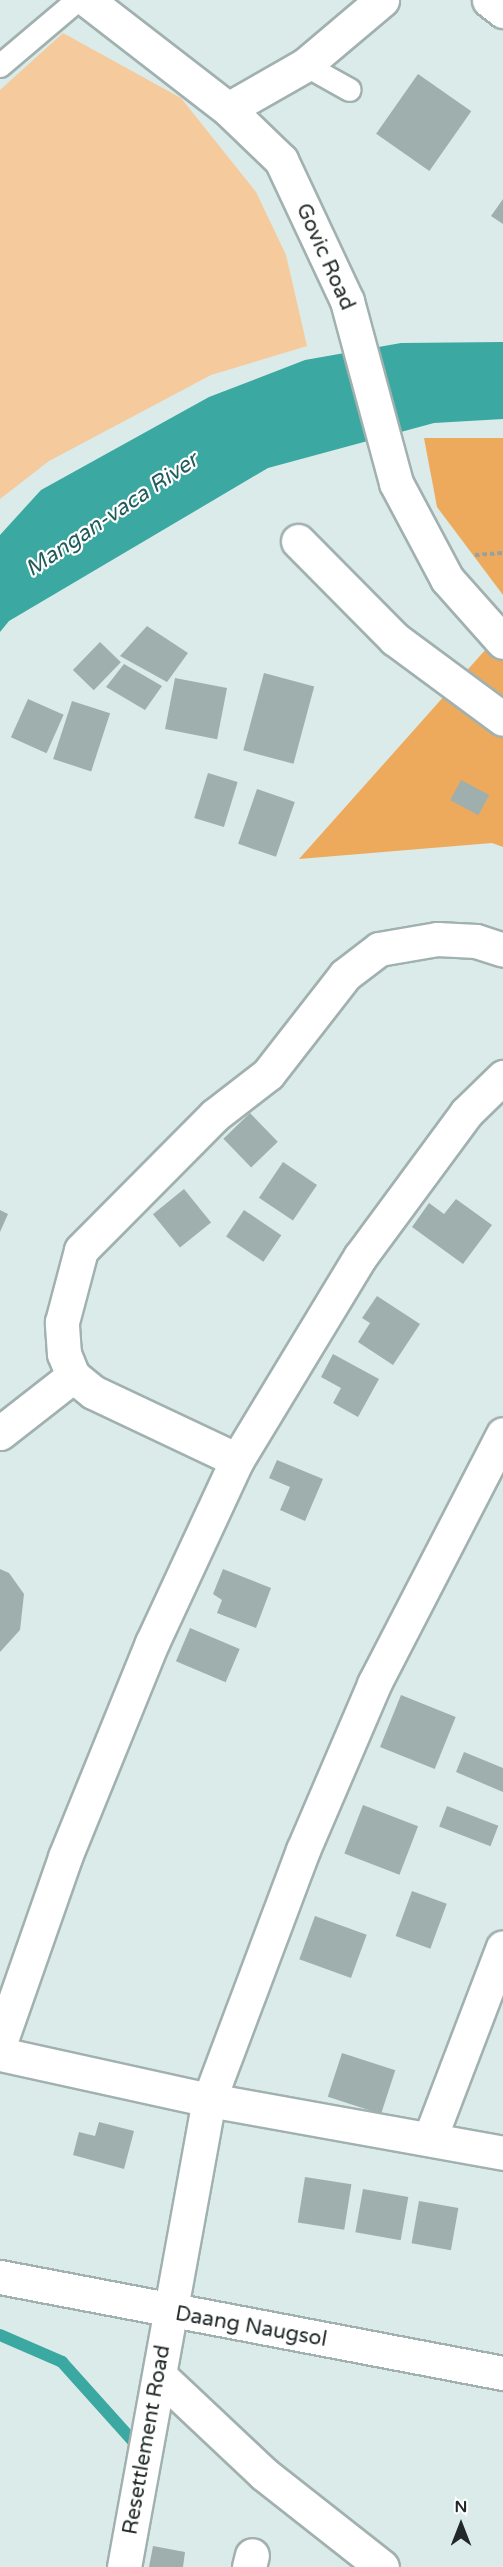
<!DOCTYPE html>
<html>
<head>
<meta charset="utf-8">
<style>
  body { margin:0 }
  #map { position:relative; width:503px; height:2567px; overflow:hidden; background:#dbebea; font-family:"Varela Round",sans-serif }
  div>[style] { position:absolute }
  .green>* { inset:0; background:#f5ca9c }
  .forest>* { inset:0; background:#edaa5d }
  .water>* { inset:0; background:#3ba8a2 }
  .stream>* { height:12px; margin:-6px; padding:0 6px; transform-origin:6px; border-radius:6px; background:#3ba8a2 }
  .building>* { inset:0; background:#9fafae; transform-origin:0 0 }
  .path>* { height:4px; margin-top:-2px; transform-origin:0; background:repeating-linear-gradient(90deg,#96a2a1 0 4.5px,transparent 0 7.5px) }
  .roads { filter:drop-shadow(2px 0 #a1b1af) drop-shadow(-2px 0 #a1b1af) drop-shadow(0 2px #a1b1af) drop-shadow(0 -2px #a1b1af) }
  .lane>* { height:22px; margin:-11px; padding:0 11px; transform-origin:11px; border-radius:11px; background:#fff }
  .street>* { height:33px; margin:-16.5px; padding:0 16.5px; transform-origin:16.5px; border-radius:16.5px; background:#fff }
  .secondary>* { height:33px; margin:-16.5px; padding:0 16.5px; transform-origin:16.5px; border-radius:16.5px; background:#fff }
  span { translate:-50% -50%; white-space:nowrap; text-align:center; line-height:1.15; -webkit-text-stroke:4.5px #fff; paint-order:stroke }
  .street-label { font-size:21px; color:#222828 }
  .water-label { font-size:22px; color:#205c59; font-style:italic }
  .north { position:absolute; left:431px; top:2495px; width:60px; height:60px; -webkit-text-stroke:4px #fff; paint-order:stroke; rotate:0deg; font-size:16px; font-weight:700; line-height:24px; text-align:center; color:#222828 }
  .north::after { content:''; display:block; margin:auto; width:21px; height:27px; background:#222828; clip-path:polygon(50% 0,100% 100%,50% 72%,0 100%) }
</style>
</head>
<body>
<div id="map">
  <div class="green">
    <div style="clip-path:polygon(63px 33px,181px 98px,256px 192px,286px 255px,307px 346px,211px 375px,49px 461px,0 499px,0 90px)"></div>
  </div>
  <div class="forest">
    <div style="clip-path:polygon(424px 438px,503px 438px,503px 595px,437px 507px)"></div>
    <div style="clip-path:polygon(503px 630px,503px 847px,492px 843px,299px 859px)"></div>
  </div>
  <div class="water">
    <div style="clip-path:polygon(503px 342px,503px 419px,434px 423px,268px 468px,9px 621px,0 632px,0 535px,41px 490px,209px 397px,305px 360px,401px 343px)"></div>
  </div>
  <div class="stream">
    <div style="left:0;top:2335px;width:68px;rotate:23.5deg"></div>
    <div style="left:62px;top:2362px;width:117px;rotate:48.1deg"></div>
  </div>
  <div class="building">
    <div style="left:418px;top:74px;width:65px;height:73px;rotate:35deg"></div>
    <div style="clip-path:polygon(503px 199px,503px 224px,491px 216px)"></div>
    <div style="clip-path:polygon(147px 626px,188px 653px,167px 682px,120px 656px)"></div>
    <div style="left:100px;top:642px;width:29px;height:39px;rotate:44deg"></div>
    <div style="clip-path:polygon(124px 664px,162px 686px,145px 710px,106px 687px)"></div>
    <div style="left:264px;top:673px;width:52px;height:80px;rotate:15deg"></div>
    <div style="left:175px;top:678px;width:53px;height:52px;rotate:11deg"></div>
    <div style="left:28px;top:699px;width:39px;height:42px;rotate:24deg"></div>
    <div style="left:72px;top:701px;width:40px;height:61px;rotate:18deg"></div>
    <div style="left:208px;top:773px;width:31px;height:47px;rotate:17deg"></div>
    <div style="left:461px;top:780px;width:32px;height:23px;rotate:28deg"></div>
    <div style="left:257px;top:789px;width:40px;height:58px;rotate:19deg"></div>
    <div style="left:250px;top:1113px;width:40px;height:37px;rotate:46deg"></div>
    <div style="left:283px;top:1162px;width:41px;height:43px;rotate:34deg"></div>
    <div style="left:184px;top:1189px;width:43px;height:40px;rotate:51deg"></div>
    <div style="clip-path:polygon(456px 1199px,492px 1225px,463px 1264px,412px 1227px,429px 1203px,444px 1214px)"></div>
    <div style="clip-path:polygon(0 1210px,8px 1214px,0 1232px)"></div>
    <div style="left:244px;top:1210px;width:45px;height:32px;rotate:34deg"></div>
    <div style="clip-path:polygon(377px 1296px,420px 1324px,393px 1365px,358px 1342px,370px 1323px,362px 1318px)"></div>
    <div style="clip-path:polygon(333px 1354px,379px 1379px,358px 1417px,333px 1403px,341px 1388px,321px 1377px)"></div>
    <div style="clip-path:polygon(277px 1460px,323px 1479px,305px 1521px,280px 1510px,290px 1487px,269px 1478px)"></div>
    <div style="clip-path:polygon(0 1569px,9px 1573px,24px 1594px,20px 1630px,0 1652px)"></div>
    <div style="clip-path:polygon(223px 1569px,271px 1588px,256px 1628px,217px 1613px,222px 1600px,213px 1594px)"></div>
    <div style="left:190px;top:1628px;width:54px;height:36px;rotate:23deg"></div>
    <div style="left:401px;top:1695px;width:59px;height:56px;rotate:22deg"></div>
    <div style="clip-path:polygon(464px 1752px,503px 1768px,503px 1792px,456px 1772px)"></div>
    <div style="left:363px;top:1805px;width:59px;height:52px;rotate:21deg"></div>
    <div style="left:447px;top:1806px;width:55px;height:22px;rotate:21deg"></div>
    <div style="left:412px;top:1891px;width:37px;height:48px;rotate:20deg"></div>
    <div style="left:315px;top:1916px;width:55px;height:46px;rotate:20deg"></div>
    <div style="left:342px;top:2053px;width:56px;height:46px;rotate:18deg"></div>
    <div style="clip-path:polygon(99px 2122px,134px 2131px,124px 2169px,73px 2155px,79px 2132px,95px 2136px)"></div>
    <div style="left:305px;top:2177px;width:47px;height:46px;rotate:9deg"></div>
    <div style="left:363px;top:2189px;width:46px;height:44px;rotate:10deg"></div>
    <div style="left:419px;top:2201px;width:40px;height:43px;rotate:10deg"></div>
    <div style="clip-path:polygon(153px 2546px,185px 2552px,183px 2567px,149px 2567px)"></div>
  </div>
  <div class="path">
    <div style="left:475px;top:555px;width:28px;rotate:-4deg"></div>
  </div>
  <div class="roads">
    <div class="lane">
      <div style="left:305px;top:65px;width:51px;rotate:29.1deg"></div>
      <div style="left:0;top:66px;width:102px;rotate:-40.2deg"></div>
    </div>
    <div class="street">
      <div style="left:489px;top:0;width:18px;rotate:38deg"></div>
      <div style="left:228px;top:109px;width:89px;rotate:-29.7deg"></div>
      <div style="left:305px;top:65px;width:101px;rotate:-40.2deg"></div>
      <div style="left:298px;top:541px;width:138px;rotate:45.3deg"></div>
      <div style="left:395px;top:639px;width:134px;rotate:36.5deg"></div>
      <div style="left:0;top:1433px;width:93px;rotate:-38deg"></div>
      <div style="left:237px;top:1460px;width:159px;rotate:-154.7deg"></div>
      <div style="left:93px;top:1392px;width:26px;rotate:-141deg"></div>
      <div style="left:73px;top:1376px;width:24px;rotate:-112deg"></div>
      <div style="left:64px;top:1354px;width:32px;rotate:-94deg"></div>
      <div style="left:62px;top:1322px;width:74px;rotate:-75.2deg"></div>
      <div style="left:81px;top:1250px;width:190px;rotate:-45.2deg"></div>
      <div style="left:215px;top:1115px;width:67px;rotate:-37.7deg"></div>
      <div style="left:268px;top:1074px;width:125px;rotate:-52.1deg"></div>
      <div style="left:345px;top:975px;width:43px;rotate:-37.4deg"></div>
      <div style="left:379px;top:949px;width:59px;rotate:-9.8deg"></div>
      <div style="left:437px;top:939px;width:39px;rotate:3deg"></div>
      <div style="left:476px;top:941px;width:28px;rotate:18deg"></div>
      <div style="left:0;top:2043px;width:197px;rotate:-70.7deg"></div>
      <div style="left:65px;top:1857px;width:231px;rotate:-67.9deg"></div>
      <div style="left:152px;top:1643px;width:202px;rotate:-65.1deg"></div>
      <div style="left:237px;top:1460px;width:237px;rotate:-58.8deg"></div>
      <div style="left:360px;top:1257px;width:179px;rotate:-53.6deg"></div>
      <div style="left:466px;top:1113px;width:52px;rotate:-44.2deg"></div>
      <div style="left:0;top:2054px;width:214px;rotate:12.4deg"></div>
      <div style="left:209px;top:2100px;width:299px;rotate:10.2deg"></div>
      <div style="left:430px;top:2138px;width:204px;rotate:-69.1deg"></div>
      <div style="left:160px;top:2376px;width:143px;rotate:43.3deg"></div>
      <div style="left:264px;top:2474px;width:150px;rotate:38.2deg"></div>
      <div style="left:124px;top:2567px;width:475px;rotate:-79.7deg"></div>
      <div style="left:209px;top:2100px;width:267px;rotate:-69.4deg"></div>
      <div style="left:303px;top:1850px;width:181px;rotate:-66.8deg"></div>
      <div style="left:374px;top:1684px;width:281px;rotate:-62.7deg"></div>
      <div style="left:249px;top:2567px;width:12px;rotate:-76deg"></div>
    </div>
    <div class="secondary">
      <div style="left:87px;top:0;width:178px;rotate:37.7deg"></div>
      <div style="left:228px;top:109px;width:74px;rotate:43.9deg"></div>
      <div style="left:281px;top:160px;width:156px;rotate:64.9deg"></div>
      <div style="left:347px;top:301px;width:188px;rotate:74.9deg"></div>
      <div style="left:396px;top:483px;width:109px;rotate:62deg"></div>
      <div style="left:447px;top:579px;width:84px;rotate:48.4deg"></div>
      <div style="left:0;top:2277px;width:512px;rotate:10.81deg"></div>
    </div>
  </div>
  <div class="street-label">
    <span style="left:325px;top:257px;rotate:66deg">Govic Road</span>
    <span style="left:251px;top:2327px;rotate:10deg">Daang Naugsol</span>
    <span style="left:147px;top:2440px;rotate:-80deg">Resettlement Road</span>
  </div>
  <div class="water-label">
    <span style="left:112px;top:515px;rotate:-34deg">Mangan-vaca River</span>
  </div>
  <div class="north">N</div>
</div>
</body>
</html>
